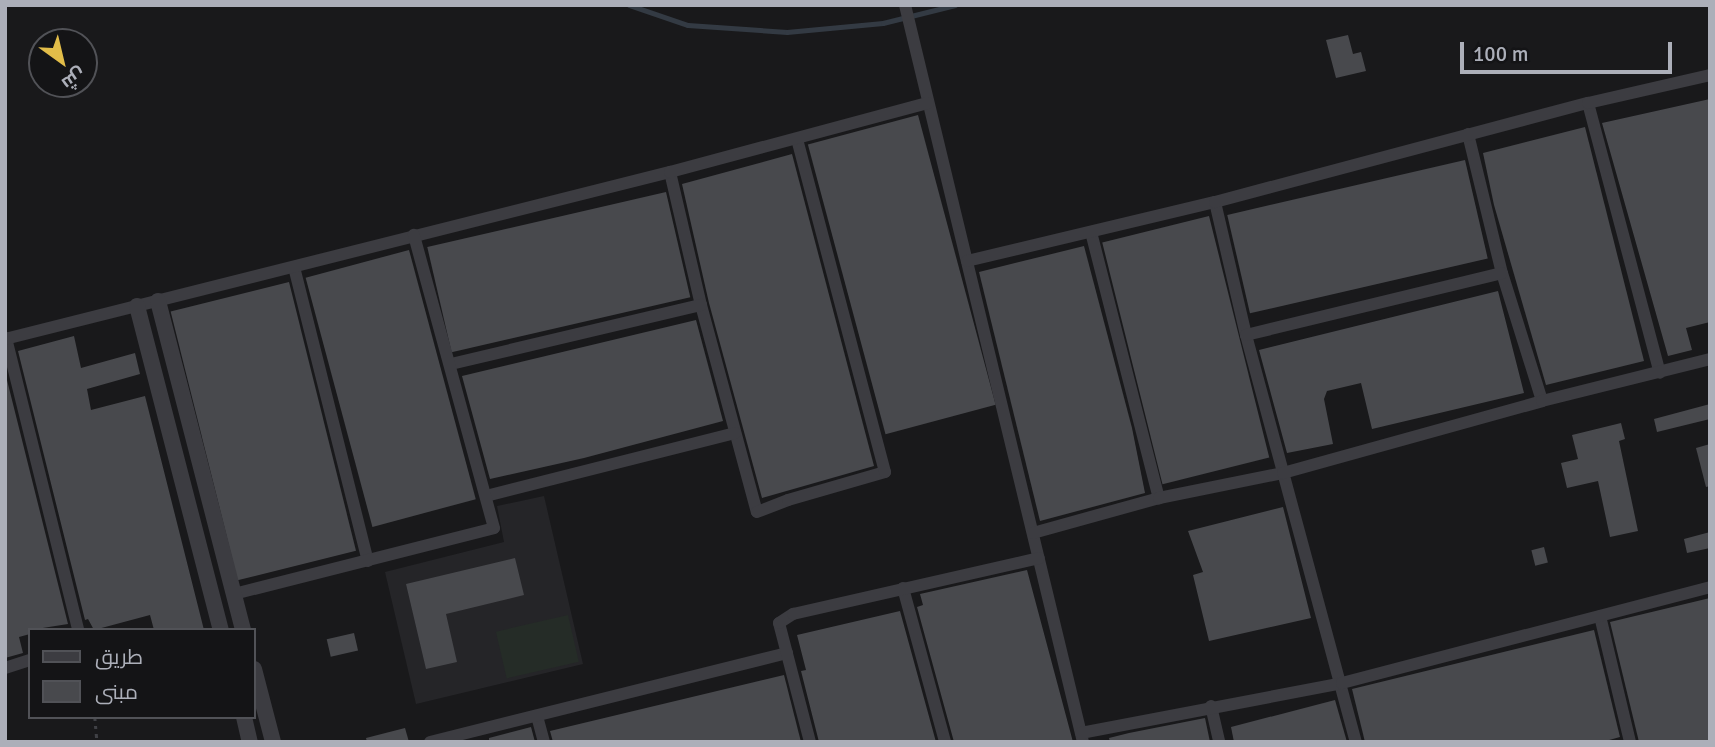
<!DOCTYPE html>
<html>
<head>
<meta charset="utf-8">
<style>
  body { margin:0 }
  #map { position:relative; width:1715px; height:747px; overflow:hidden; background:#19191b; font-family:Signika,Cairo,sans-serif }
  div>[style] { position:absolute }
  .built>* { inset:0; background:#252528 }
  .green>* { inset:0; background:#252c27; transform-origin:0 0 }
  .stream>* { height:4.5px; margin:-2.25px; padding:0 2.25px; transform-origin:2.25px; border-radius:2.25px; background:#333a43 }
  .building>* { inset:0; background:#48494d; transform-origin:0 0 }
  .path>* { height:2.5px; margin-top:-1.25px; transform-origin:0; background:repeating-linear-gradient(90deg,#404146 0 3.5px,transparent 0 8.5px) }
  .minor>* { height:12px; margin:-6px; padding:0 6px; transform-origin:6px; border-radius:6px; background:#3c3c41 }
  .tertiary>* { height:16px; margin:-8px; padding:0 8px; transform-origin:8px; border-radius:8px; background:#3c3c41 }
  span { translate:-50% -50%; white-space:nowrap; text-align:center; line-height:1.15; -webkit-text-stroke:6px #141416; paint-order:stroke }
  .frame { position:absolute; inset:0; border:7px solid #acafb9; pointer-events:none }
  .legend { position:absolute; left:28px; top:628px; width:228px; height:91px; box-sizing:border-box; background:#141416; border:2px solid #515257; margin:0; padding:9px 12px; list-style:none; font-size:21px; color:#acafb9 }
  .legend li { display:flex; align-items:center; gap:14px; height:35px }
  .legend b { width:35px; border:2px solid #515257 }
  .north { position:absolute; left:28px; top:28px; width:70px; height:70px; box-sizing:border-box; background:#141416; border:2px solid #515257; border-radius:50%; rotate:146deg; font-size:19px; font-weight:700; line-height:28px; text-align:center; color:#acafb9 }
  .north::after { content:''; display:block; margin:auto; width:24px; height:32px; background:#e2bd49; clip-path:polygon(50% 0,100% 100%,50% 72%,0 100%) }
  .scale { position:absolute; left:1460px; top:42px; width:212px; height:32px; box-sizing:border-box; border:4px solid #acafb9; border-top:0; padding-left:9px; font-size:21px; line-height:24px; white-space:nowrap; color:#acafb9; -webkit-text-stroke:5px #141416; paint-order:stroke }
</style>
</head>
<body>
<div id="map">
  <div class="built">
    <div style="clip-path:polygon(544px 496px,583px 664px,416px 704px,385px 572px,504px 542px,497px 506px)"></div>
  </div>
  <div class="green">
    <div style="left:568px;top:615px;width:48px;height:74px;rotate:77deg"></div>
  </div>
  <div class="stream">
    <div style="left:629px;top:5px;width:62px;rotate:18.7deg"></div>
    <div style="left:688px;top:25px;width:99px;rotate:4deg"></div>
    <div style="left:787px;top:32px;width:96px;rotate:-5.4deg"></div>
    <div style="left:883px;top:23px;width:74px;rotate:-14deg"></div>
  </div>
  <div class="building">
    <div style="clip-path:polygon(1348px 35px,1353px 54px,1361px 52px,1366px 71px,1336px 78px,1326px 40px)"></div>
    <div style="clip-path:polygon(1710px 99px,1710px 322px,1686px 328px,1692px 350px,1668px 356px,1602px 123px)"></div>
    <div style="left:918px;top:115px;width:300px;height:114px;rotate:75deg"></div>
    <div style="clip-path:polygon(1585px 127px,1644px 361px,1546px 385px,1494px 205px,1483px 153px)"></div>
    <div style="clip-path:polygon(792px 154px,874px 466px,762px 498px,709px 303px,682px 184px)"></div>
    <div style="left:1465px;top:160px;width:101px;height:244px;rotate:77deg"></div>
    <div style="left:666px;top:192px;width:108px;height:245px;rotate:77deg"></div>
    <div style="left:1209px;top:216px;width:249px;height:110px;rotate:76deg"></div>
    <div style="clip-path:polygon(1084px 246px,1132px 428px,1145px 493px,1040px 521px,979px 272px)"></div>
    <div style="left:409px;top:250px;width:258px;height:107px;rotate:75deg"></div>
    <div style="left:289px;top:282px;width:277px;height:122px;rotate:76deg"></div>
    <div style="clip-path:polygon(1498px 291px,1524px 393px,1372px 429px,1361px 383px,1327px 391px,1324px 399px,1333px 444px,1287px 453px,1259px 350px)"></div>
    <div style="clip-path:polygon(696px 320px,723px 421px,584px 458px,490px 479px,462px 376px)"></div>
    <div style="clip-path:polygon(74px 336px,81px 368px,135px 353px,140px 374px,87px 389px,91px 410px,145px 396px,204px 630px,154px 630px,150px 615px,94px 630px,88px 619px,85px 620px,18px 351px)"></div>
    <div style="clip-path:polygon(5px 372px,68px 624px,30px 630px,30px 634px,19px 637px,23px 653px,5px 658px)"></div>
    <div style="clip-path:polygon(1710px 404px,1710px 419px,1657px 432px,1654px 419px)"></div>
    <div style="clip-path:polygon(1621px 423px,1625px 439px,1619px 441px,1638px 531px,1610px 537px,1598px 481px,1567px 488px,1561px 463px,1578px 459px,1572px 435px)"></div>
    <div style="clip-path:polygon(1710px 444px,1710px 486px,1706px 487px,1696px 448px)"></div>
    <div style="clip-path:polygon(1283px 507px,1311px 618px,1209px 641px,1193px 575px,1203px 572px,1188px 531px)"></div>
    <div style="clip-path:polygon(1710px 532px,1710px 548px,1687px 553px,1684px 539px)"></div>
    <div style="left:1544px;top:547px;width:16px;height:13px;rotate:76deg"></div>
    <div style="clip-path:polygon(515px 558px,524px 595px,446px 614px,457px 662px,426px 669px,406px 584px)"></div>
    <div style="clip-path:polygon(1027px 570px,1073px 742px,954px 742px,917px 607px,923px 605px,920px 594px)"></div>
    <div style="clip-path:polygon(1710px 598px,1710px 742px,1639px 742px,1610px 622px)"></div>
    <div style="clip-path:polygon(900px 611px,936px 742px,819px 742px,801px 671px,806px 670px,797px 635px)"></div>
    <div style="clip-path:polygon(1594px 630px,1620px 737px,1602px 742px,1365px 742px,1352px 689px)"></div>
    <div style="left:354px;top:633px;width:18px;height:28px;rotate:77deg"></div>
    <div style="clip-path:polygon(784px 675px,801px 742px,553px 742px,550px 731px)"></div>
    <div style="clip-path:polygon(1335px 700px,1347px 742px,1234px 742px,1231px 727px)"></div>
    <div style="clip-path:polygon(1205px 718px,1210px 742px,1110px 742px,1109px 738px,1129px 733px)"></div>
    <div style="clip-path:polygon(531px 727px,535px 742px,489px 742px,489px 738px)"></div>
    <div style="clip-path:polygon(405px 728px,409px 742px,367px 742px,366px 738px)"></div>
  </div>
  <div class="path">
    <div style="left:95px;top:717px;width:25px;rotate:85deg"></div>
  </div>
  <div class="minor">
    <div style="left:905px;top:5px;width:758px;rotate:76.42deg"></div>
    <div style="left:1588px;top:103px;width:279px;rotate:75.1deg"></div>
    <div style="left:1468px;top:134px;width:143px;rotate:76.3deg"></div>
    <div style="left:1502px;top:273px;width:134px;rotate:72.6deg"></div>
    <div style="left:670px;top:172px;width:137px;rotate:76.9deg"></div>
    <div style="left:701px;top:305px;width:214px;rotate:74.9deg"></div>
    <div style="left:757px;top:512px;width:33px;rotate:-21deg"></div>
    <div style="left:788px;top:500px;width:101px;rotate:-16.1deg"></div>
    <div style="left:885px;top:472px;width:344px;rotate:-104.8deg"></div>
    <div style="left:1215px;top:202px;width:137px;rotate:76.9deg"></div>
    <div style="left:1246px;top:335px;width:422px;rotate:74.9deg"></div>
    <div style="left:1091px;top:232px;width:275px;rotate:75.7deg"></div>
    <div style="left:967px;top:261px;width:255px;rotate:-13.4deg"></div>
    <div style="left:1215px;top:202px;width:386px;rotate:-14.9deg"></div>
    <div style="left:1588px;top:103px;width:125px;rotate:-12.9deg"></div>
    <div style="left:294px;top:267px;width:303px;rotate:75.9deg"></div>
    <div style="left:1246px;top:335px;width:263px;rotate:-13.6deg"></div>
    <div style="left:6px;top:338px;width:301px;rotate:76.1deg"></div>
    <div style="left:5px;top:339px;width:686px;rotate:-14.1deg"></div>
    <div style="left:670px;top:172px;width:267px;rotate:-15deg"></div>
    <div style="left:451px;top:364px;width:257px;rotate:-13.3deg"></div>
    <div style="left:486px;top:496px;width:257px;rotate:-14.2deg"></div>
    <div style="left:1033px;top:533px;width:131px;rotate:-15.5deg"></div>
    <div style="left:1159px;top:498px;width:126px;rotate:-11.4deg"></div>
    <div style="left:1283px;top:473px;width:269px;rotate:-15.5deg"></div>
    <div style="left:1542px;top:401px;width:173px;rotate:-14deg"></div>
    <div style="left:903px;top:588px;width:160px;rotate:74.7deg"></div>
    <div style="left:234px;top:594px;width:268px;rotate:-14.2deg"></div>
    <div style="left:494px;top:528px;width:304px;rotate:-105.3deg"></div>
    <div style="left:1600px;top:616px;width:130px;rotate:76.6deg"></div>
    <div style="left:5px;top:668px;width:26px;rotate:-18deg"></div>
    <div style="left:1211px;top:706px;width:37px;rotate:77deg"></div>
    <div style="left:537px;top:716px;width:27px;rotate:75deg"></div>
    <div style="left:1081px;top:733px;width:266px;rotate:-10.8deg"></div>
    <div style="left:1342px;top:683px;width:380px;rotate:-14.6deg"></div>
    <div style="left:430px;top:742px;width:368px;rotate:-14deg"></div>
    <div style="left:810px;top:742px;width:123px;rotate:-104.6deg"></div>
    <div style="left:779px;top:623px;width:17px;rotate:-33deg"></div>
    <div style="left:793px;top:614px;width:252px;rotate:-12.8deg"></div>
  </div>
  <div class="tertiary">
    <div style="left:158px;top:301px;width:340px;rotate:75.5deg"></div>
    <div style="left:137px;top:306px;width:335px;rotate:75.5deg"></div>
    <div style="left:254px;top:669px;width:75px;rotate:75.4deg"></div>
    <div style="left:244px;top:717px;width:26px;rotate:77deg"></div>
  </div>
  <div class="frame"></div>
  <ul class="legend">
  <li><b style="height:9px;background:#3c3c41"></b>طريق</li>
  <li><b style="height:19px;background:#48494d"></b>مبنى</li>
  </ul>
  <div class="north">ش</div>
  <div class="scale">100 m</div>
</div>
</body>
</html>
